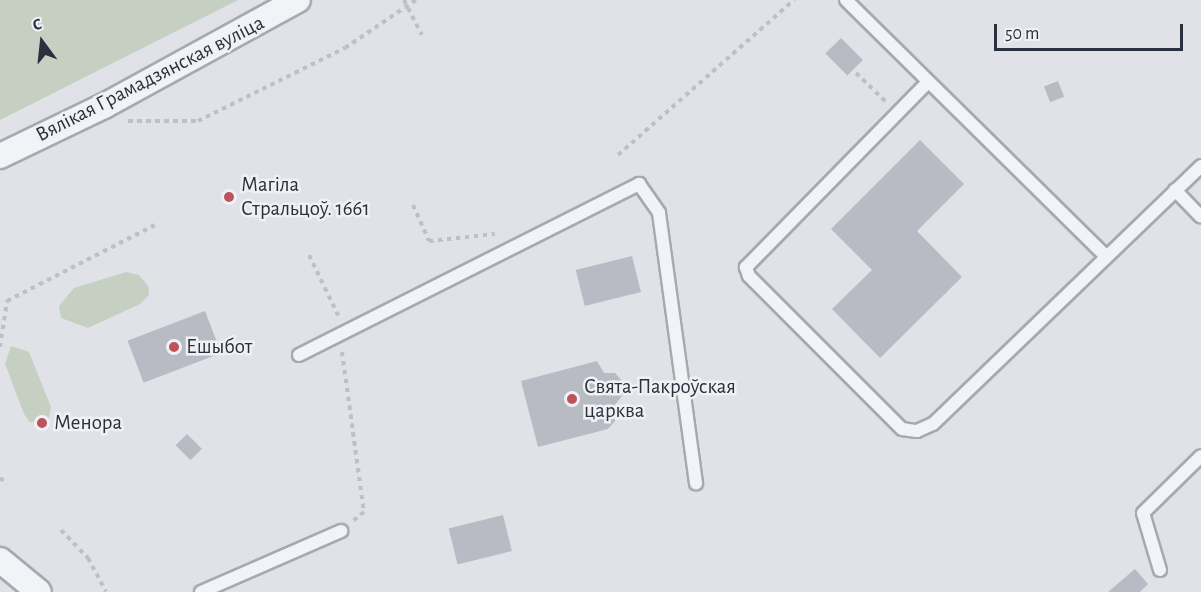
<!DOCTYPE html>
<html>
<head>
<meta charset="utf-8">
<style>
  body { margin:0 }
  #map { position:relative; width:1201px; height:592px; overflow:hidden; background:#e0e2e7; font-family:"Alegreya Sans",sans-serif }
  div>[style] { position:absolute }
  .green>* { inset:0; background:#c5d0c2 }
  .building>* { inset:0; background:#b8bbc3; transform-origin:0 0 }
  .path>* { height:4px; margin-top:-2px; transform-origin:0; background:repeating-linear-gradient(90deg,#bec0c6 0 4.5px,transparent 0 9px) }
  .roads { filter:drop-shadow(2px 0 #a6a9b1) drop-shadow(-2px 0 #a6a9b1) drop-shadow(0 2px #a6a9b1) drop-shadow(0 -2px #a6a9b1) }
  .service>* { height:12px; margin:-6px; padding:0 6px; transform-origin:6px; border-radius:6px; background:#f2f3f6 }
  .minor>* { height:24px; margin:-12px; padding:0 12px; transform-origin:12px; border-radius:12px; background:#f2f3f6 }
  .dots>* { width:16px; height:16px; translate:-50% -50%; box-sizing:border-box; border:3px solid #eff1f5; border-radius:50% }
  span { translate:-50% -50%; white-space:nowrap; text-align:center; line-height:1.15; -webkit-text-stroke:5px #eff1f5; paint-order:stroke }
  .street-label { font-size:21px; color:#2a303d }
  .poi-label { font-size:21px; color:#2a303d }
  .left { translate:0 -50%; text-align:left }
  .north { position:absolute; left:12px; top:12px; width:60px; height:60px; -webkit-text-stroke:4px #eff1f5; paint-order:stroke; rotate:345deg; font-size:16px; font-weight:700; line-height:24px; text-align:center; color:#2a303d }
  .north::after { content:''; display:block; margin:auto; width:21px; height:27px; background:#2a303d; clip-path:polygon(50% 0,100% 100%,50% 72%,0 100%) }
  .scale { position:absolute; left:994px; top:24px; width:189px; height:27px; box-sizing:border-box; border:3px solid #2a303d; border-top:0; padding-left:8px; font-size:18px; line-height:21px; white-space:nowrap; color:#2a303d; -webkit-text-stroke:4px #eff1f5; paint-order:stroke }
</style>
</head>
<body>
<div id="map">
  <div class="green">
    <div style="clip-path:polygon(0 0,238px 0,0 120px)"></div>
    <div style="clip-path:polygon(126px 272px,139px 275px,148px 286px,149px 295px,140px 304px,88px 328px,61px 318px,59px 306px,74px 288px)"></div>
    <div style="clip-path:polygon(11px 346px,29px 352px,51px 407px,48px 422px,30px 422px,24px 414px,5px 364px)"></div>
  </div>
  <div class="building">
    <div style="left:841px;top:38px;width:31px;height:22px;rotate:45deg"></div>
    <div style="left:1058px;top:81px;width:17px;height:15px;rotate:69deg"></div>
    <div style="clip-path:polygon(920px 140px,964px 184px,917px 231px,962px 277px,880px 358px,832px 309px,872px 270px,831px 229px)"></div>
    <div style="left:632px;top:256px;width:37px;height:58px;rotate:76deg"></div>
    <div style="left:205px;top:311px;width:45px;height:83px;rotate:69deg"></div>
    <div style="clip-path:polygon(597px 361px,604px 373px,615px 373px,624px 383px,625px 392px,614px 406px,615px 421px,608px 429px,538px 447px,521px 381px)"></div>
    <div style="left:187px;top:434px;width:21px;height:16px;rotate:45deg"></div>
    <div style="left:503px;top:515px;width:37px;height:56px;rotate:76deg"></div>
    <div style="clip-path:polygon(1135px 569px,1148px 584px,1140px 592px,1108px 592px)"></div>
  </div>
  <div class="path">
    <div style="left:404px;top:0;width:39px;rotate:63deg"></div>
    <div style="left:856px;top:73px;width:42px;rotate:44deg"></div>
    <div style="left:128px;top:121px;width:70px"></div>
    <div style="left:198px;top:121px;width:164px;rotate:-26.4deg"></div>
    <div style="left:345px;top:48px;width:86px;rotate:-34.1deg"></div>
    <div style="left:618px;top:155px;width:235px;rotate:-41.4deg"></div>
    <div style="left:413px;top:205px;width:39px;rotate:66deg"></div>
    <div style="left:429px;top:241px;width:66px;rotate:-6.1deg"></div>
    <div style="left:309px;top:255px;width:67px;rotate:64.2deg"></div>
    <div style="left:0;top:347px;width:47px;rotate:-81.3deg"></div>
    <div style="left:7px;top:301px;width:166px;rotate:-27.2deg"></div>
    <div style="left:342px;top:352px;width:162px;rotate:82.2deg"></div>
    <div style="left:364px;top:512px;width:14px;rotate:141deg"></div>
    <div style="left:0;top:478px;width:9px;rotate:36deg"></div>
    <div style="left:61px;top:530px;width:39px;rotate:46deg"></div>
    <div style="left:88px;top:558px;width:38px;rotate:62deg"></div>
  </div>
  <div class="roads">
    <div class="service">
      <div style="left:846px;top:0;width:363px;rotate:44.6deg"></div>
      <div style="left:928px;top:82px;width:260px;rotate:134.5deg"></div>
      <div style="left:746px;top:267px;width:9px;rotate:72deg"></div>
      <div style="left:749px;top:276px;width:216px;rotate:45deg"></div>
      <div style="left:902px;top:429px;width:15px;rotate:8deg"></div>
      <div style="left:917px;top:431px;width:17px;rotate:-24deg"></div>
      <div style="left:933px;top:424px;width:372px;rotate:-43.9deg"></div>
      <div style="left:1175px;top:190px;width:37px;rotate:46deg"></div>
      <div style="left:299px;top:355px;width:381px;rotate:-26.7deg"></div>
      <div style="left:639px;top:184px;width:35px;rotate:55deg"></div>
      <div style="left:659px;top:213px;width:273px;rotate:82.2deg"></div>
      <div style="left:1160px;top:570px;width:59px;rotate:-106.6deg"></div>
      <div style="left:1143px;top:513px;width:81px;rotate:-44.5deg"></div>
      <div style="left:201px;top:592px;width:153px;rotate:-23.5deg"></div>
    </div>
    <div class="minor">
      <div style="left:0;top:156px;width:115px;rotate:-25.7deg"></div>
      <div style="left:104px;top:106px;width:221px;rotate:-28.7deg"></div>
      <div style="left:0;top:560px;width:50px;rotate:39.4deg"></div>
    </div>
  </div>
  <div class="dots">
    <div style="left:229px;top:197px;background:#be535c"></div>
    <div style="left:174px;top:347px;background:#be535c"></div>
    <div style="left:572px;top:399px;background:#be535c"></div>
    <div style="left:42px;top:423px;background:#be535c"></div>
  </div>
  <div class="street-label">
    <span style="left:150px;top:79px;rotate:-27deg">Вялікая Грамадзянская вуліца</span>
  </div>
  <div class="poi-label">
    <span class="left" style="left:241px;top:197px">Магіла<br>Стральцоў. 1661</span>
    <span class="left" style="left:186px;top:347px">Ешыбот</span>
    <span class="left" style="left:584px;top:399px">Свята-Пакроўская<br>царква</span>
    <span class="left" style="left:54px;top:423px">Менора</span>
  </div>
  <div class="north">С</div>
  <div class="scale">50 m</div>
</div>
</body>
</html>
